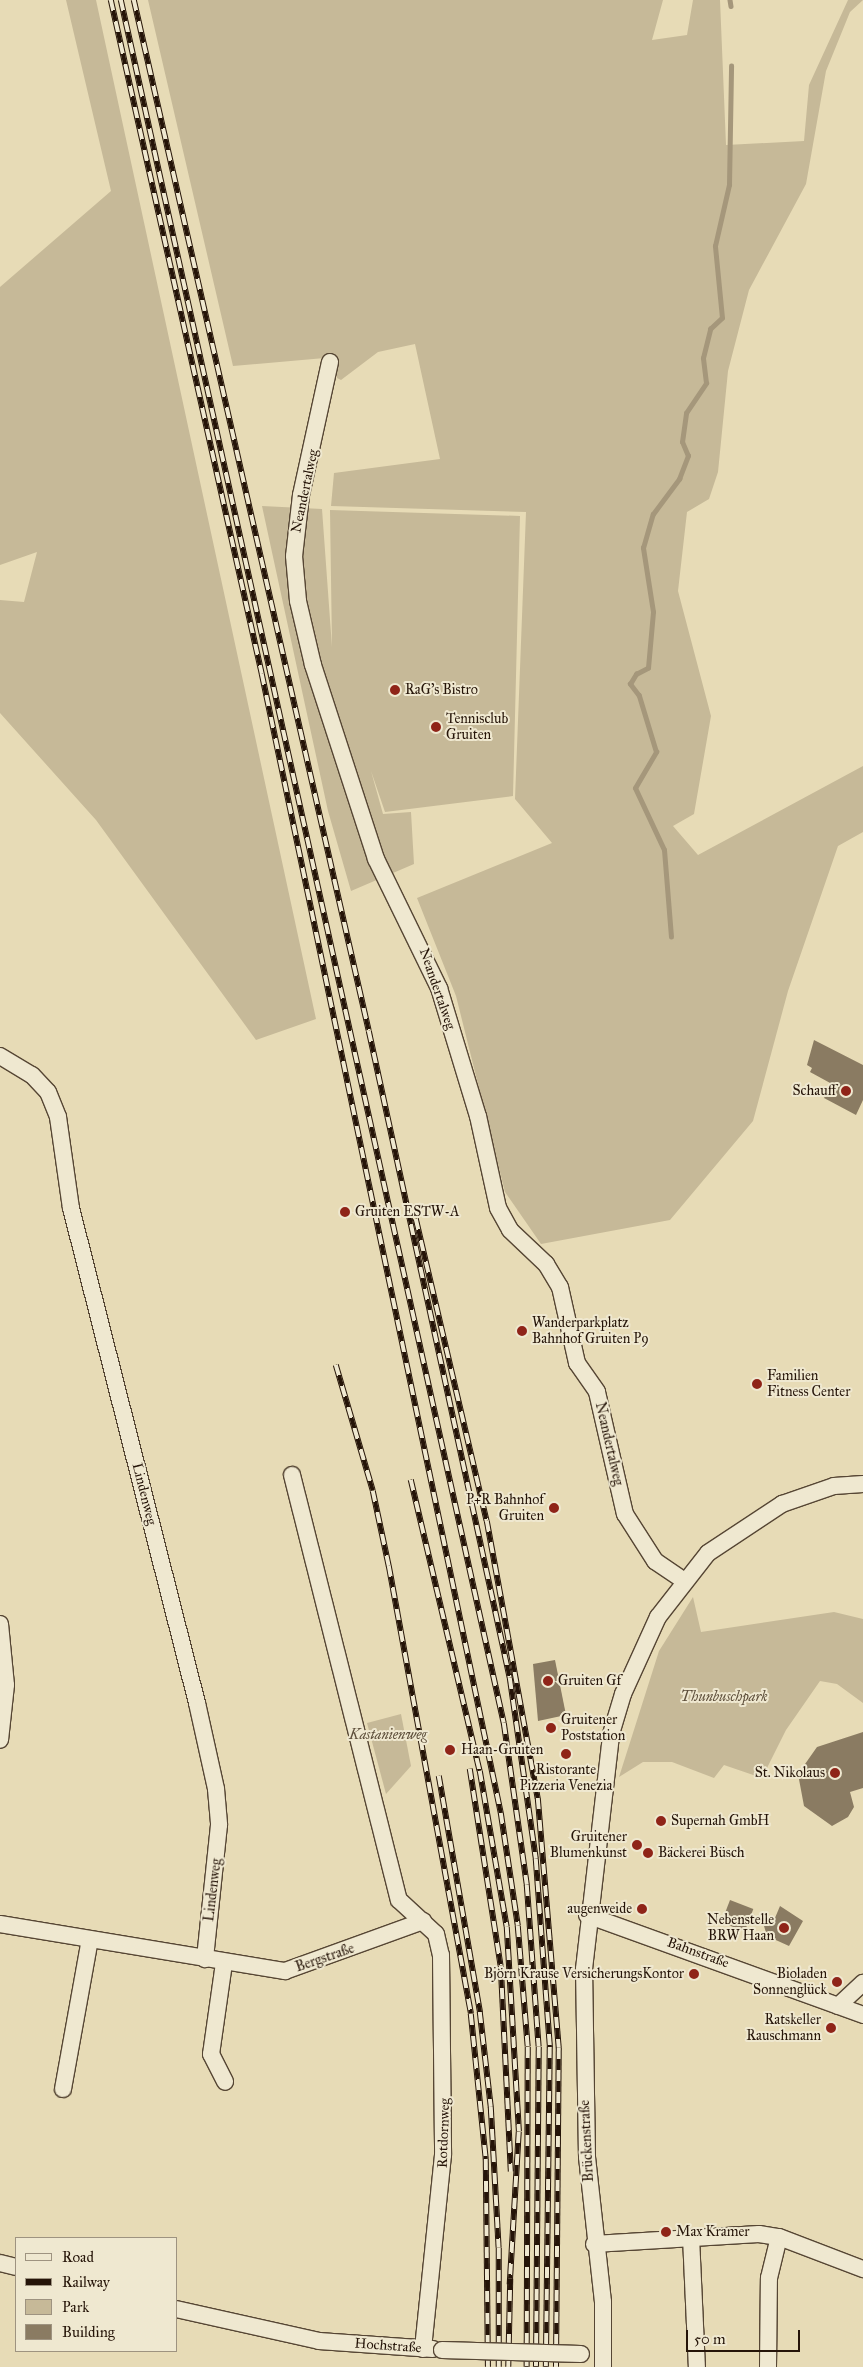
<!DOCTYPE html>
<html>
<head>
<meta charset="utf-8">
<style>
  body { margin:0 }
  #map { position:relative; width:863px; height:2367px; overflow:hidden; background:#e7dbb6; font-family:"IM FELL Great Primer",serif }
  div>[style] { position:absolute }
  .green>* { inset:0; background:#c6b998 }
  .stream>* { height:4.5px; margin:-2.25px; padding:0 2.25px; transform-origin:2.25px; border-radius:2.25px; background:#a5977b }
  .building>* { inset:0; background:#8a7b62; transform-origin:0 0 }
  .roads { filter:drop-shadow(1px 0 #564634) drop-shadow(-1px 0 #564634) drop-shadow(0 1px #564634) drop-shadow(0 -1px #564634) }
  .minor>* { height:16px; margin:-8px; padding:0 8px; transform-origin:8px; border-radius:8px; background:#efe8d0 }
  .rail>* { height:5.5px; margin-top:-2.75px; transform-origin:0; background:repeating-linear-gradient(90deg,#efe8d0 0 11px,#251408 0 22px); box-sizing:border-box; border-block:1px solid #251408 }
  .bridges { filter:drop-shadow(1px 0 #564634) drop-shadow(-1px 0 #564634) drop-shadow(0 1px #564634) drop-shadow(0 -1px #564634) }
  .minor-bridge>* { height:16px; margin:-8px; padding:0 8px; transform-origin:8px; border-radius:8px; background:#efe8d0 }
  .dots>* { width:14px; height:14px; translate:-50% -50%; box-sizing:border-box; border:2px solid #efe8d0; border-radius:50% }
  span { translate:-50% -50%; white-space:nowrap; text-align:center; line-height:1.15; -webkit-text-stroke:4px #efe8d0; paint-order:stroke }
  .street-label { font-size:14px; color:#251408 }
  .poi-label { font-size:14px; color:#251408 }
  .left { translate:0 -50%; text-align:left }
  .right { translate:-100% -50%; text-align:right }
  .park-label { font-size:14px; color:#5d4e3a; font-style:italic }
  .legend { position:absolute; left:15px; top:2237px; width:162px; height:115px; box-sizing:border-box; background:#efe8d0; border:1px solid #9e9380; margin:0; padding:6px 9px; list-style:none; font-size:15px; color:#251408 }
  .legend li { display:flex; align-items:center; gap:10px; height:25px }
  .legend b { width:25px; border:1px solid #9e9380 }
  .scale { position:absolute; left:686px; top:2330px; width:114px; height:22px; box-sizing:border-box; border:2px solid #251408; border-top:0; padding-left:6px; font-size:15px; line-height:18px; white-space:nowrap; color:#251408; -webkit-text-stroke:4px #efe8d0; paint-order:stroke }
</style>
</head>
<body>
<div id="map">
  <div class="green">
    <div style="clip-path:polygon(66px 0,96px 0,316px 1019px,256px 1040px,96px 820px,0 713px,0 600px,24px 602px,37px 552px,0 565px,0 287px,111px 191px)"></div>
    <div style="clip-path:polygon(148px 0,663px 0,652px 40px,687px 35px,693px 0,720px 0,726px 145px,804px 141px,809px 85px,848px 0,863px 0,850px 12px,826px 71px,806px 184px,749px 290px,728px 371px,718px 472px,709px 499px,687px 512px,678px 591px,711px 716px,694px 814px,673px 826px,698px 855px,863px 766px,863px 832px,838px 846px,788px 991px,753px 1121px,670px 1220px,541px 1244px,505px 1192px,456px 996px,417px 898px,552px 843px,515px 799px,526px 512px,331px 506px,334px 473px,440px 459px,415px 344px,378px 352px,341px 380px,337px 378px,336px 357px,233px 366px)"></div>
    <div style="clip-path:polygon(262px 506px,322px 509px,332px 647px,330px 510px,520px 516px,513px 796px,385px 812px,371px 771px,383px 814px,411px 812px,414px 864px,351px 891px,328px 811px)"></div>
    <div style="clip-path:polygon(693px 1597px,701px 1632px,834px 1612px,863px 1619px,863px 1703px,837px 1684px,820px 1681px,786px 1730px,762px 1778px,724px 1765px,714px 1778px,672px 1762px,643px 1762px,619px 1777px,659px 1651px)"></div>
    <div style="clip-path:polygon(401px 1714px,411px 1766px,386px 1794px,367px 1723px)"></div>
  </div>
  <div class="stream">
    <div style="left:730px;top:0;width:6px;rotate:81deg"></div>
    <div style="left:671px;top:937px;width:87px;rotate:-94.6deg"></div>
    <div style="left:664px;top:850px;width:68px;rotate:-115.1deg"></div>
    <div style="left:635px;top:788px;width:42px;rotate:-59.7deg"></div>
    <div style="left:656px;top:752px;width:59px;rotate:-106.9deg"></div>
    <div style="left:639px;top:696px;width:15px;rotate:-127deg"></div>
    <div style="left:630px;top:684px;width:12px;rotate:-59deg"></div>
    <div style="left:636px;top:674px;width:13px;rotate:-27deg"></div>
    <div style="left:648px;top:668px;width:56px;rotate:-84.9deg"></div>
    <div style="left:653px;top:612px;width:65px;rotate:-98.9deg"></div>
    <div style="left:643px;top:548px;width:35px;rotate:-74deg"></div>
    <div style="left:653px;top:514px;width:44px;rotate:-53.4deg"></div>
    <div style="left:679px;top:479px;width:25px;rotate:-69deg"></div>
    <div style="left:688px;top:456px;width:15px;rotate:-113deg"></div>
    <div style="left:682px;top:442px;width:29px;rotate:-82deg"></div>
    <div style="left:686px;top:413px;width:36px;rotate:-56deg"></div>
    <div style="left:706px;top:383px;width:25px;rotate:-97deg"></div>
    <div style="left:703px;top:358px;width:30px;rotate:-76deg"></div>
    <div style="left:710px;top:329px;width:16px;rotate:-43deg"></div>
    <div style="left:722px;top:318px;width:72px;rotate:-95.6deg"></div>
    <div style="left:715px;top:246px;width:63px;rotate:-77.1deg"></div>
    <div style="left:729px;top:185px;width:119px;rotate:-89deg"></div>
  </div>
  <div class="building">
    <div style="clip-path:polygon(814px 1040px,863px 1065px,863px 1100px,856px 1115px,824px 1098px,832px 1084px,810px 1072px,812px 1068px,807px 1065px)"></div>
    <div style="clip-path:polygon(555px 1660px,566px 1715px,538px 1721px,533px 1664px)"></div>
    <div style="clip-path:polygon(863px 1732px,863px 1788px,850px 1792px,854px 1807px,848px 1817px,832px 1826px,804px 1806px,798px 1774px,817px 1747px)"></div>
    <div style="left:730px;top:1900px;width:25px;height:24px;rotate:21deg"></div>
    <div style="clip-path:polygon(780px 1906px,803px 1921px,789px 1946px,767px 1936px,764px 1926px,772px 1925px)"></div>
  </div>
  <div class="roads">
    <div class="minor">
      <div style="left:330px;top:362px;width:136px;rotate:102.3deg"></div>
      <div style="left:301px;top:495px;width:61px;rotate:96.5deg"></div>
      <div style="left:294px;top:556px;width:45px;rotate:84.9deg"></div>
      <div style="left:298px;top:601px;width:66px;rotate:76.8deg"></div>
      <div style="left:313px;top:665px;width:204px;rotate:72deg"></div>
      <div style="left:376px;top:859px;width:144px;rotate:64deg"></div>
      <div style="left:439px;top:988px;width:134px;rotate:73.1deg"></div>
      <div style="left:478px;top:1116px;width:94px;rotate:77.7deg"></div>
      <div style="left:498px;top:1208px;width:25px;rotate:61deg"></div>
      <div style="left:510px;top:1230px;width:50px;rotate:43.4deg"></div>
      <div style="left:546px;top:1264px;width:27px;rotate:59deg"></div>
      <div style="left:560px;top:1287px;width:78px;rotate:77.4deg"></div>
      <div style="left:577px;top:1363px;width:35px;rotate:55deg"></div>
      <div style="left:597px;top:1392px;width:125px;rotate:77.1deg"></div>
      <div style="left:625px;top:1514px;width:56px;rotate:57.4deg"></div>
      <div style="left:655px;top:1561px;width:34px;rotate:34deg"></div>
      <div style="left:0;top:1056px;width:37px;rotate:31deg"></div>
      <div style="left:32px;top:1075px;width:23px;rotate:47deg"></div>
      <div style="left:48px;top:1092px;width:27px;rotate:68deg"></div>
      <div style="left:58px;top:1117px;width:92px;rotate:81.9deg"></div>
      <div style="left:71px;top:1208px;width:511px;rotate:75.72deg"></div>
      <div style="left:197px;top:1703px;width:88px;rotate:77.5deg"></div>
      <div style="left:216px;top:1789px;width:36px;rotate:85deg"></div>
      <div style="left:219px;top:1825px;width:135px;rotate:96deg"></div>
      <div style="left:292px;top:1475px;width:438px;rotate:75.9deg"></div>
      <div style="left:399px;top:1900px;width:50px;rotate:42.6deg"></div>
      <div style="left:436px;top:1934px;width:22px;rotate:77deg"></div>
      <div style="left:441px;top:1955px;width:200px;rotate:89.4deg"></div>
      <div style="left:443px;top:2155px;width:195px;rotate:95.9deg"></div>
      <div style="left:0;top:1624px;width:61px;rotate:84.4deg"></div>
      <div style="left:6px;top:1685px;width:55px;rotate:96.2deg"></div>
      <div style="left:587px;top:1915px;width:294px;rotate:19.9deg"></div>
      <div style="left:0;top:1924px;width:289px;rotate:9.4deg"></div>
      <div style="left:285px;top:1971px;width:147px;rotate:-19.9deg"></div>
      <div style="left:224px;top:1963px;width:92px;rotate:98.1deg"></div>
      <div style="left:211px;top:2054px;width:31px;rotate:63deg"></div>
      <div style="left:838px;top:2006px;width:34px;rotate:-43deg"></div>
      <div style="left:63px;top:2089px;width:152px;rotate:-79.8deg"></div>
      <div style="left:691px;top:2237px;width:130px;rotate:87.4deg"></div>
      <div style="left:594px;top:2244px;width:165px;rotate:-3.5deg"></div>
      <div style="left:759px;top:2234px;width:20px;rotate:9deg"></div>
      <div style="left:779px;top:2237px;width:90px;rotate:20.9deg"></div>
      <div style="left:0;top:2263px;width:16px;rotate:14deg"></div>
      <div style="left:176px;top:2309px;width:147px;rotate:12.6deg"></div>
      <div style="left:319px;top:2341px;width:114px;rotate:4deg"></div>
      <div style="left:603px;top:2367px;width:65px;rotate:-90deg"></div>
      <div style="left:603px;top:2302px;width:146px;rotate:-96.3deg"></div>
      <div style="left:587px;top:2157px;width:188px;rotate:-90.9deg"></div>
      <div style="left:584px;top:1969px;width:237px;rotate:-83.4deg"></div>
      <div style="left:611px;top:1734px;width:42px;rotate:-73.3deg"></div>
      <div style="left:623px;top:1694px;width:85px;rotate:-65.6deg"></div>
      <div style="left:658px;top:1617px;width:81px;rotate:-52deg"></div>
      <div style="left:708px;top:1553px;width:89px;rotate:-33.5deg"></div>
      <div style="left:782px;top:1504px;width:55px;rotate:-19.1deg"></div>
      <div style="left:834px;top:1486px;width:29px;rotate:-4deg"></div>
      <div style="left:768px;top:2367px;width:89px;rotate:-89.4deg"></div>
      <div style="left:769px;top:2278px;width:42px;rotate:-76.3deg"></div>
    </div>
  </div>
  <div class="rail">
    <div style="left:111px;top:0;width:691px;rotate:77.37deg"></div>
    <div style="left:262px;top:674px;width:1164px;rotate:78.15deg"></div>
    <div style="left:501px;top:1813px;width:114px;rotate:81.4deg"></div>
    <div style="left:518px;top:1926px;width:121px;rotate:85.3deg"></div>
    <div style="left:528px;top:2047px;width:320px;rotate:90.2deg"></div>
    <div style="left:121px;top:0;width:1765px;rotate:77.47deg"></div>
    <div style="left:504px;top:1723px;width:164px;rotate:81.9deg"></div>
    <div style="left:527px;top:1885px;width:162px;rotate:85.8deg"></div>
    <div style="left:539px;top:2047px;width:320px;rotate:90.5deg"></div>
    <div style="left:134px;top:0;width:1057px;rotate:77.16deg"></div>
    <div style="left:369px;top:1031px;width:662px;rotate:77.71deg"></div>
    <div style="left:510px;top:1678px;width:183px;rotate:81.8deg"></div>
    <div style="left:536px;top:1859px;width:189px;rotate:85.7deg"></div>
    <div style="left:550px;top:2047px;width:320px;rotate:90.7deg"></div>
    <div style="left:416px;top:1219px;width:310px;rotate:76.8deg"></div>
    <div style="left:487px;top:1521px;width:282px;rotate:79.6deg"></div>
    <div style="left:538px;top:1798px;width:251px;rotate:85.2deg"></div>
    <div style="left:559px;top:2048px;width:319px;rotate:90.5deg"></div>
    <div style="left:336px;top:1365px;width:131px;rotate:73.6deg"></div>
    <div style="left:373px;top:1491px;width:77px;rotate:78deg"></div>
    <div style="left:389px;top:1566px;width:455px;rotate:79.6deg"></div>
    <div style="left:471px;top:2014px;width:146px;rotate:84.1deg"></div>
    <div style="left:486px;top:2159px;width:208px;rotate:89.4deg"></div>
    <div style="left:411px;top:1480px;width:299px;rotate:76.7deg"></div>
    <div style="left:480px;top:1771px;width:158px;rotate:80.2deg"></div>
    <div style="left:507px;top:1927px;width:205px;rotate:86.6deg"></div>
    <div style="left:519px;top:2132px;width:153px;rotate:93.4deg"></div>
    <div style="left:470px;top:1769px;width:199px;rotate:81.1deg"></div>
    <div style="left:501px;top:1966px;width:206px;rotate:87.2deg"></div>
    <div style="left:439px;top:1776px;width:240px;rotate:80.1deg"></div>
    <div style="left:480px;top:2012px;width:96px;rotate:83.4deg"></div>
    <div style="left:491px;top:2107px;width:141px;rotate:86.8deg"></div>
    <div style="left:499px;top:2248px;width:119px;rotate:90deg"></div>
    <div style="left:508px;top:2367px;width:88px;rotate:-88.7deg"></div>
  </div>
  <div class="bridges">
    <div class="minor-bridge">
      <div style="left:442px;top:2350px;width:139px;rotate:1.6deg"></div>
    </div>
  </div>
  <div class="dots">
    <div style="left:395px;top:690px;background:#8f2418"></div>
    <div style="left:436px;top:727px;background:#8f2418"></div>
    <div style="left:846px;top:1091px;background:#8f2418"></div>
    <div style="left:345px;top:1212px;background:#8f2418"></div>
    <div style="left:522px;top:1331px;background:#8f2418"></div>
    <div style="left:757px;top:1384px;background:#8f2418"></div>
    <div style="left:554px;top:1508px;background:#8f2418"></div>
    <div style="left:548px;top:1681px;background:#8f2418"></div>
    <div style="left:551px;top:1728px;background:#8f2418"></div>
    <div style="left:450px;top:1750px;background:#8f2418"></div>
    <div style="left:566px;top:1754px;background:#8f2418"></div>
    <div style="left:835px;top:1773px;background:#8f2418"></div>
    <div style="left:661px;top:1821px;background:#8f2418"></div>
    <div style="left:637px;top:1845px;background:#8f2418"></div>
    <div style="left:648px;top:1853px;background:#8f2418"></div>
    <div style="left:642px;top:1909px;background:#8f2418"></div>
    <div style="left:784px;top:1928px;background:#8f2418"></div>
    <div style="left:694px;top:1974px;background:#8f2418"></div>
    <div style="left:837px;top:1982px;background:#8f2418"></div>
    <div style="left:831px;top:2028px;background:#8f2418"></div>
    <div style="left:666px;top:2232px;background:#8f2418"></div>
  </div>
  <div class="street-label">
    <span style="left:305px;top:491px;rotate:-78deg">Neandertalweg</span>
    <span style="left:437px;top:989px;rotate:71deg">Neandertalweg</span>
    <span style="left:609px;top:1444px;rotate:77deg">Neandertalweg</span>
    <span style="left:144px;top:1494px;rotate:76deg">Lindenweg</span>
    <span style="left:213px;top:1890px;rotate:-83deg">Lindenweg</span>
    <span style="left:698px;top:1953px;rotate:20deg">Bahnstraße</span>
    <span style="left:325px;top:1958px;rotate:-19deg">Bergstraße</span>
    <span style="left:444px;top:2133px;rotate:-88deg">Rotdornweg</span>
    <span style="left:587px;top:2141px;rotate:-93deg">Brückenstraße</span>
    <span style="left:388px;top:2346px;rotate:4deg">Hochstraße</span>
  </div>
  <div class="poi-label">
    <span class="left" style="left:405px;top:690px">RaG's Bistro</span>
    <span class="left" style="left:446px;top:727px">Tennisclub<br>Gruiten</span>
    <span class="right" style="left:836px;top:1091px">Schauff</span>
    <span class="left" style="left:355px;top:1212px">Gruiten ESTW-A</span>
    <span class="left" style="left:532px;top:1331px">Wanderparkplatz<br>Bahnhof Gruiten P9</span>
    <span class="left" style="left:767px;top:1384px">Familien<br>Fitness Center</span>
    <span class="right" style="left:544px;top:1508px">P+R Bahnhof<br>Gruiten</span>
    <span class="left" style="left:558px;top:1681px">Gruiten Gf</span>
    <span class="left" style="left:561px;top:1728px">Gruitener<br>Poststation</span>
    <span class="left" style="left:461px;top:1750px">Haan-Gruiten</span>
    <span style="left:566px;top:1778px">Ristorante<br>Pizzeria Venezia</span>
    <span class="right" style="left:825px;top:1773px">St. Nikolaus</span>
    <span class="left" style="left:671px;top:1821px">Supernah GmbH</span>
    <span class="right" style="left:627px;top:1845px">Gruitener<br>Blumenkunst</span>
    <span class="left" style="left:658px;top:1853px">Bäckerei Büsch</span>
    <span class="right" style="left:632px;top:1909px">augenweide</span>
    <span class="right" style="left:774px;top:1928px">Nebenstelle<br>BRW Haan</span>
    <span class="right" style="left:684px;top:1974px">Björn Krause VersicherungsKontor</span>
    <span class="right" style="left:827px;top:1982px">Bioladen<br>Sonnenglück</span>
    <span class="right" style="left:821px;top:2028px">Ratskeller<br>Rauschmann</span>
    <span class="left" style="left:676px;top:2232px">Max Kramer</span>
  </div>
  <div class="park-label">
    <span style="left:724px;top:1697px">Thunbuschpark</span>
    <span style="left:388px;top:1735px">Kastanienweg</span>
  </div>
  <ul class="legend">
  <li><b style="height:6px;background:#efe8d0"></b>Road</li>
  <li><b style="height:6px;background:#251408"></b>Railway</li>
  <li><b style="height:14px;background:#c6b998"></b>Park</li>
  <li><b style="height:14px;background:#8a7b62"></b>Building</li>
  </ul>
  <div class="scale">50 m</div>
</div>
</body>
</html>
